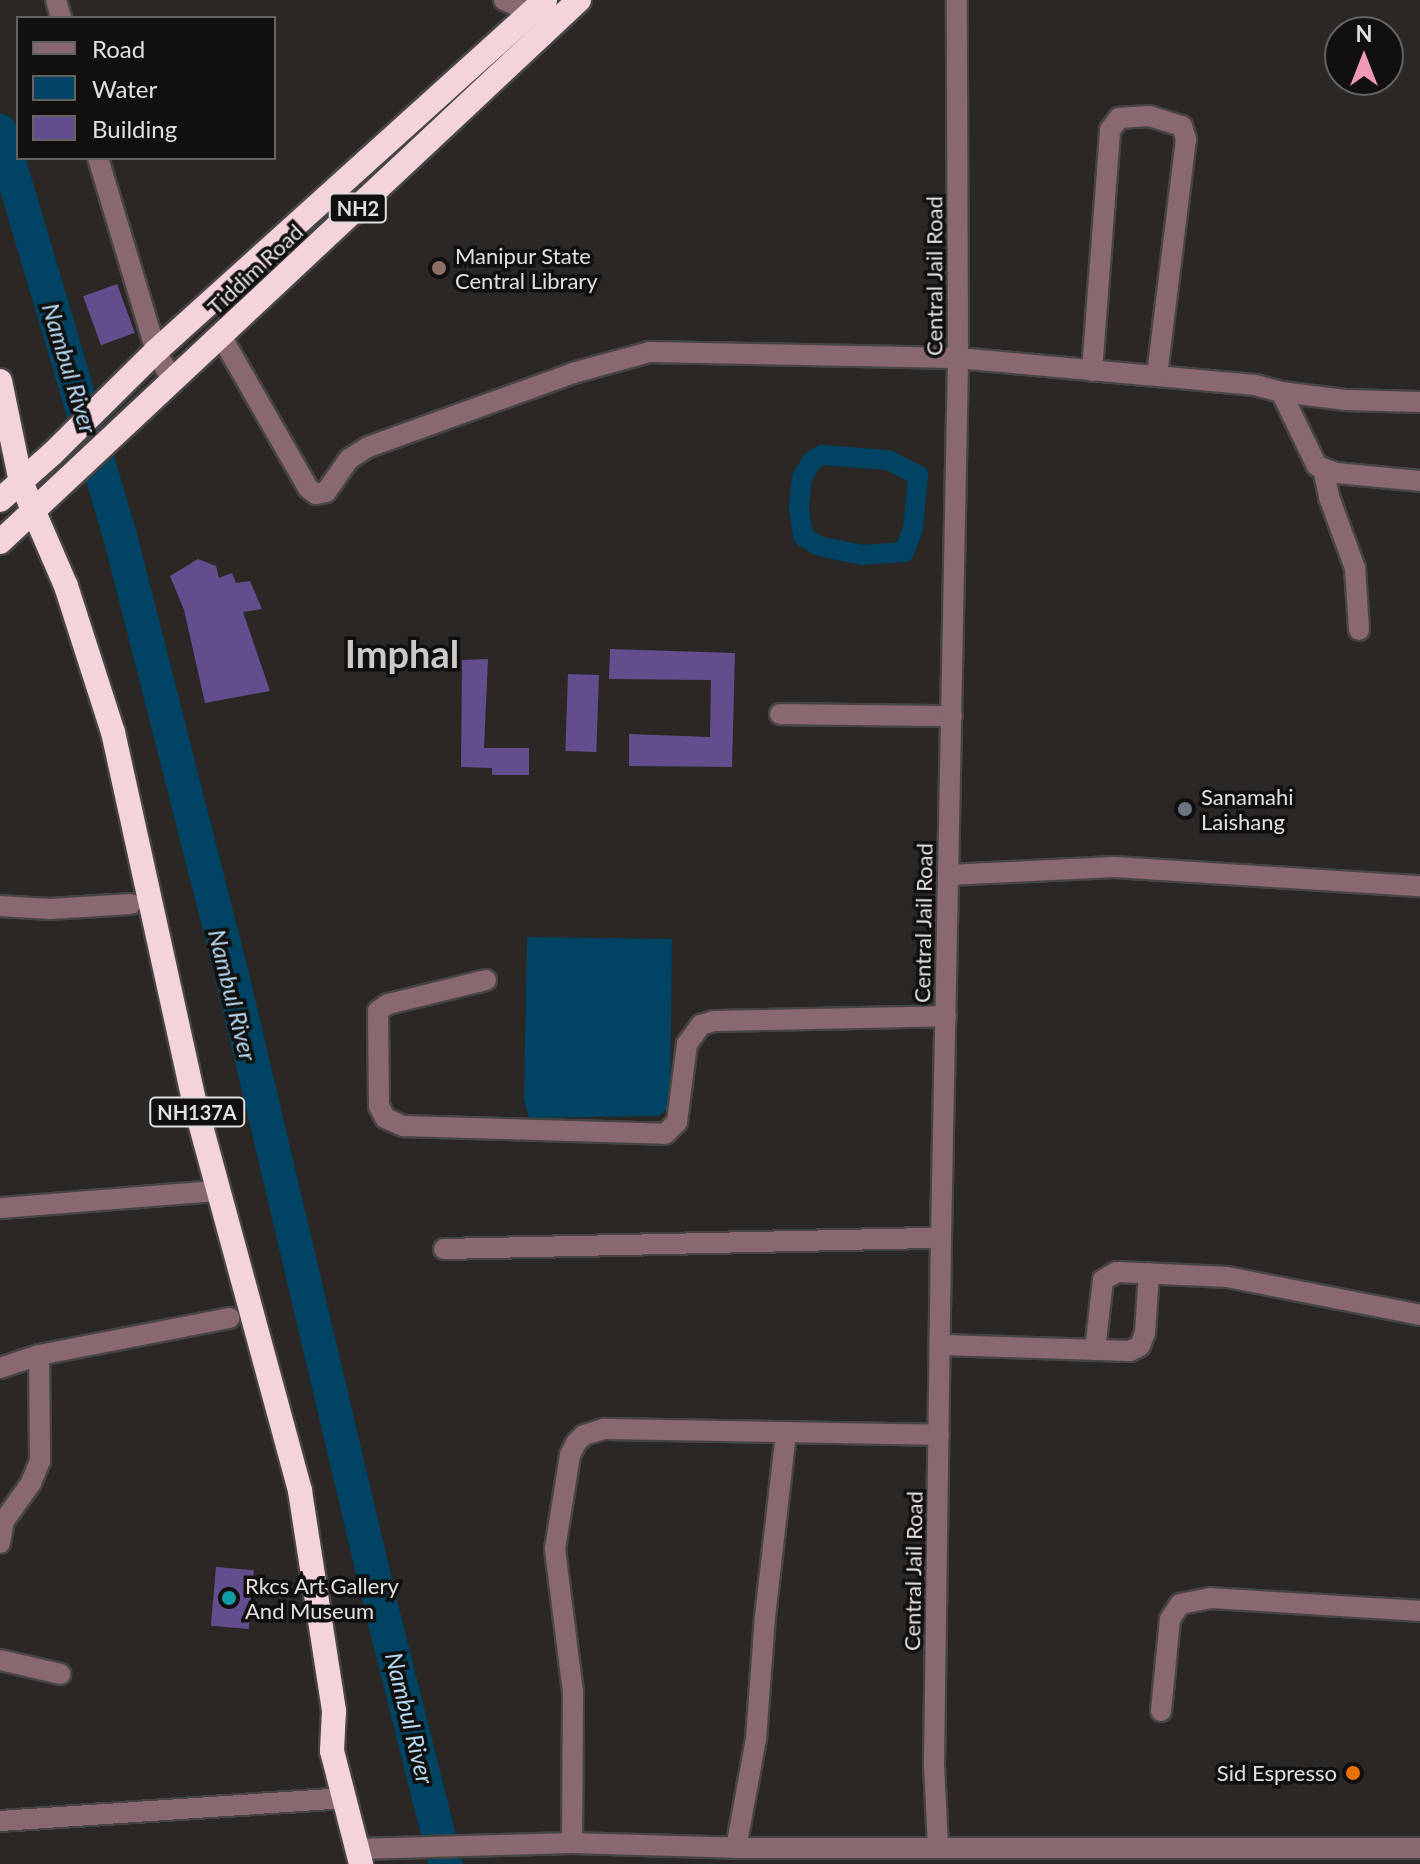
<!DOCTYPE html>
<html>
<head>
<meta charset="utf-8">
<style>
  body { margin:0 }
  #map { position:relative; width:1420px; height:1864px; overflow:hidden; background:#2a2725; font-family:Lato,sans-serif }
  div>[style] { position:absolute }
  .water>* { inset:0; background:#014363 }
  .canal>* { height:20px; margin:-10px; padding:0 10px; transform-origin:10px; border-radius:10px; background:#014363 }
  .river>* { height:34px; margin:-17px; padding:0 17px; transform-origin:17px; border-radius:17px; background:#014363 }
  .building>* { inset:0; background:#624e8d; transform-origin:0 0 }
  .roads { filter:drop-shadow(2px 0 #474543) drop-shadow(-2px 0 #474543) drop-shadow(0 2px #474543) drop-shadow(0 -2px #474543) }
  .minor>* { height:20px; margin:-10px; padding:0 10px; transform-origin:10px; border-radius:10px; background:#8a6870 }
  .highway>* { height:24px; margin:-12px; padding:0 12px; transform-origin:12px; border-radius:12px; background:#f5d3da }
  .dots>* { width:22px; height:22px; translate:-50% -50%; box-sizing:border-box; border:4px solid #11100f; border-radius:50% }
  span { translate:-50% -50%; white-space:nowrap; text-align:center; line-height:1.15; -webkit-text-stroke:7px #11100f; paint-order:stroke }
  .shield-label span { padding:2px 6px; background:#11100f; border:2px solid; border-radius:6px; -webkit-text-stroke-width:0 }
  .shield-label { font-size:20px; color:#e2e0df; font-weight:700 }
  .poi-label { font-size:22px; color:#e2e0df }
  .left { translate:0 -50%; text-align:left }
  .right { translate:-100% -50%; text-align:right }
  .street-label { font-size:22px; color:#e2e0df }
  .water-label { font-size:24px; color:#b5d9f2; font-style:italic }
  .town-label { font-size:38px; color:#cdc9c6; font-weight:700 }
  .legend { position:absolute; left:16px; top:16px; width:260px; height:144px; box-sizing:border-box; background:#11100f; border:2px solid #656362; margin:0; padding:10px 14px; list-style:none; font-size:24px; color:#e2e0df }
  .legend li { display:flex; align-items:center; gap:16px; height:40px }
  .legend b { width:40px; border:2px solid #656362 }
  .north { position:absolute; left:1324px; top:16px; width:80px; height:80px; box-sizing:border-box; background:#11100f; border:2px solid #656362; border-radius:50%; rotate:0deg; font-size:22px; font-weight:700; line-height:32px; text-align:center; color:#e2e0df }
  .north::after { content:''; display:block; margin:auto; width:28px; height:36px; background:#f09ab7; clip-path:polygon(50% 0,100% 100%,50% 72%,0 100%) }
</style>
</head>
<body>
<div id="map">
  <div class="water">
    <div style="clip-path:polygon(527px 937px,672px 939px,670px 1107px,659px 1116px,529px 1118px,524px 1100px)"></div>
  </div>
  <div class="canal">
    <div style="left:822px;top:455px;width:66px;rotate:4.3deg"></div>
    <div style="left:888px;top:460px;width:34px;rotate:27deg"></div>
    <div style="left:918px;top:475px;width:54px;rotate:95.3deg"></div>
    <div style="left:913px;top:529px;width:25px;rotate:111deg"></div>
    <div style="left:904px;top:552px;width:42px;rotate:175.9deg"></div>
    <div style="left:862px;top:555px;width:44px;rotate:-168.2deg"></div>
    <div style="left:819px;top:546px;width:19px;rotate:-148deg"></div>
    <div style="left:803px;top:536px;width:30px;rotate:-98deg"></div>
    <div style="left:799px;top:506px;width:28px;rotate:-84deg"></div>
    <div style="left:802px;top:478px;width:20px;rotate:-60deg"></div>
    <div style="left:812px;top:461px;width:12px;rotate:-31deg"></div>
  </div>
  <div class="river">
    <div style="left:0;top:131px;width:418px;rotate:73.5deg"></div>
    <div style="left:119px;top:532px;width:471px;rotate:75.7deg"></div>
    <div style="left:235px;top:988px;width:631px;rotate:76.71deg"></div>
    <div style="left:380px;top:1602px;width:270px;rotate:75.9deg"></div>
  </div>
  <div class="building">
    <div style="left:117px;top:284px;width:52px;height:36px;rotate:70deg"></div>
    <div style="clip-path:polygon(198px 559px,216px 566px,219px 578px,232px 573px,236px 583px,250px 581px,262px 609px,243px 612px,270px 691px,205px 703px,184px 610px,170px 576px)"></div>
    <div style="clip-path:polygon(610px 649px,735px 653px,732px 767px,629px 766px,629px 734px,710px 737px,711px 680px,609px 679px)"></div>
    <div style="clip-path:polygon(488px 659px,484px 748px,529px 748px,529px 775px,492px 775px,492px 768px,461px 767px,462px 660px)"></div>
    <div style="left:568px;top:674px;width:31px;height:77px;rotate:2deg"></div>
    <div style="left:216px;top:1567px;width:38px;height:59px;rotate:5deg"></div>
  </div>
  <div class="roads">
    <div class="minor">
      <div style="left:56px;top:0;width:19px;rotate:74deg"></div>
      <div style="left:504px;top:0;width:30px;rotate:23deg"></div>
      <div style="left:532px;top:12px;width:13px;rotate:48deg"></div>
      <div style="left:98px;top:158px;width:202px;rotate:73.3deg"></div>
      <div style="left:156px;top:351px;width:33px;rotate:61deg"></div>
      <div style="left:221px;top:336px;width:175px;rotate:60.2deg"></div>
      <div style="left:308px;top:488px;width:10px;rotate:37deg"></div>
      <div style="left:316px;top:494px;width:10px;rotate:-11deg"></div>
      <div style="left:326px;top:492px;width:40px;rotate:-55.1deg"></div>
      <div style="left:349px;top:459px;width:22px;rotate:-32deg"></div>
      <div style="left:368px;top:447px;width:218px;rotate:-19.8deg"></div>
      <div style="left:573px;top:373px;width:79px;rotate:-15.4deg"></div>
      <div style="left:649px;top:352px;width:309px;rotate:1.1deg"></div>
      <div style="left:958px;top:358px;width:298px;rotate:5.2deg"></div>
      <div style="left:1255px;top:385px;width:27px;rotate:15deg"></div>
      <div style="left:1281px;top:392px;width:82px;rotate:64.1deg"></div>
      <div style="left:1317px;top:466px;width:20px;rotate:20deg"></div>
      <div style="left:1336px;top:473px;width:84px;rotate:5.4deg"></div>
      <div style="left:1092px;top:371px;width:242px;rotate:-85.7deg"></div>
      <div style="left:1110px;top:130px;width:15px;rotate:-53deg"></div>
      <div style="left:1119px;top:118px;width:30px;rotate:-4deg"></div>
      <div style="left:1149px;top:116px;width:34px;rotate:17deg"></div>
      <div style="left:1182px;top:126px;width:14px;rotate:73deg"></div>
      <div style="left:1186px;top:139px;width:238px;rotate:97deg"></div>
      <div style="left:1281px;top:392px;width:64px;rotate:7.1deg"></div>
      <div style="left:1345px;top:400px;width:75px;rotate:1.5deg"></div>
      <div style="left:1323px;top:468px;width:30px;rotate:78deg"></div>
      <div style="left:1329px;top:497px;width:76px;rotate:69.9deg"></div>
      <div style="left:1355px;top:568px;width:62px;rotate:86.3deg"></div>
      <div style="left:780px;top:714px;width:172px;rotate:0.7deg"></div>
      <div style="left:948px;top:875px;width:166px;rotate:-2.8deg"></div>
      <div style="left:1114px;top:867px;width:307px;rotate:3.6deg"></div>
      <div style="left:0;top:906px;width:50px;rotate:3.4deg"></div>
      <div style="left:50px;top:909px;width:81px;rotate:-3.5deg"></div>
      <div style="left:486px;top:980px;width:101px;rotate:166.2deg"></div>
      <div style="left:388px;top:1004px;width:12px;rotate:145deg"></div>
      <div style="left:378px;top:1011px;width:95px;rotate:89.4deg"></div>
      <div style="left:379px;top:1106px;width:13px;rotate:63deg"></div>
      <div style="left:385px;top:1118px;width:20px;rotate:24deg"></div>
      <div style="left:403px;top:1126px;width:262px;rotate:1.7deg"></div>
      <div style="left:665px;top:1134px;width:17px;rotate:-45deg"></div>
      <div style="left:677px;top:1122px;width:79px;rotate:-82.7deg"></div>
      <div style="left:687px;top:1044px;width:24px;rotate:-54deg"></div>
      <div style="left:701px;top:1025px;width:14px;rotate:-17deg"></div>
      <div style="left:714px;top:1021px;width:232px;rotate:-1.2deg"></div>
      <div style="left:0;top:1208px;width:219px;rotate:-4.5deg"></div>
      <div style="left:444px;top:1249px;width:497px;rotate:-1.3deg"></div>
      <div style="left:942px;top:1345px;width:188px;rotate:1.8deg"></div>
      <div style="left:1130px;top:1351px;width:11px;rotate:-27deg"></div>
      <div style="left:1140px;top:1346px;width:14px;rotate:-69deg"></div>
      <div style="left:1145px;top:1333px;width:60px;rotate:-86.2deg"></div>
      <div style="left:1095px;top:1350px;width:70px;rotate:-83.5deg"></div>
      <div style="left:1103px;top:1280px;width:16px;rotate:-30deg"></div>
      <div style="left:1117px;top:1272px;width:110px;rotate:2.6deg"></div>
      <div style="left:1227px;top:1277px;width:197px;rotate:11.1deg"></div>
      <div style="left:0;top:1368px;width:41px;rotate:-18.4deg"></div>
      <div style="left:39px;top:1355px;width:194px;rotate:-11deg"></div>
      <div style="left:0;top:1543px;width:22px;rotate:-80deg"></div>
      <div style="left:4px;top:1521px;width:47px;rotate:-54.6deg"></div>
      <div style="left:31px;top:1483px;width:24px;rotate:-68deg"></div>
      <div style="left:40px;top:1461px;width:106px;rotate:-90.5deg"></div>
      <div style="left:0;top:1660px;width:62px;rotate:13.1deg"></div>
      <div style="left:1161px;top:1711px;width:92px;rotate:-84.4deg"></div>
      <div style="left:1170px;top:1619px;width:18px;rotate:-56deg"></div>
      <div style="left:1180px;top:1604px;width:31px;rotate:-11deg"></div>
      <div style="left:1210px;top:1598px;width:210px;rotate:3.5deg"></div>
      <div style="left:0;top:1821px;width:346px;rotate:-3.8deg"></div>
      <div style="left:572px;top:1843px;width:151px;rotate:-89.6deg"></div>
      <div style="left:573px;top:1692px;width:144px;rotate:-97.2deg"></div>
      <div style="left:555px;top:1549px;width:95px;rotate:-80.9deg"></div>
      <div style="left:570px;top:1455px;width:13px;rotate:-63deg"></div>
      <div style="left:576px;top:1443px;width:11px;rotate:-45deg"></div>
      <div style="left:584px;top:1435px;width:21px;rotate:-17deg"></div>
      <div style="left:604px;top:1429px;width:335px;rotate:1deg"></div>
      <div style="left:938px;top:1847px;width:82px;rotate:-92.8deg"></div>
      <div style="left:934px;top:1765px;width:527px;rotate:-89.24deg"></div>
      <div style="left:941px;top:1238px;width:880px;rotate:-88.89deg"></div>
      <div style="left:958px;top:358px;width:358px;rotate:-90.2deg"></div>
      <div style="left:736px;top:1848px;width:111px;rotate:-79.6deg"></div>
      <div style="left:756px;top:1739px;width:122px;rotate:-85.8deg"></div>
      <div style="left:765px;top:1617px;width:185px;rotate:-83.5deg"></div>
      <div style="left:358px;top:1849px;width:214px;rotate:-1.6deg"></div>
      <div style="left:572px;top:1843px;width:164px;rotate:1.7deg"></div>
      <div style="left:736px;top:1848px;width:684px"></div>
    </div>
    <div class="highway">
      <div style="left:0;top:381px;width:103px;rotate:78.3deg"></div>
      <div style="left:21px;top:482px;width:113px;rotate:66.6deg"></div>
      <div style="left:66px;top:586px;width:153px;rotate:72.2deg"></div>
      <div style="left:113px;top:732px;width:381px;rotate:77.6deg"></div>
      <div style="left:195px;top:1104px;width:401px;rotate:74.8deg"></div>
      <div style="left:300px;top:1491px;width:223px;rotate:81.2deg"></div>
      <div style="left:334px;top:1711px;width:40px;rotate:92.9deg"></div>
      <div style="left:332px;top:1751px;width:117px;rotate:75.6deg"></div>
      <div style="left:0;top:500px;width:69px;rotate:-41.5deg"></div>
      <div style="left:52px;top:454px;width:146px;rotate:-44.7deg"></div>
      <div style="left:156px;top:351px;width:524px;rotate:-42.06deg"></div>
      <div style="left:0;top:542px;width:793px;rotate:-43.11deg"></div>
    </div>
  </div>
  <div class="dots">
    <div style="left:439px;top:268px;background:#8d6e63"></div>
    <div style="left:1185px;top:809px;background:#6b7280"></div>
    <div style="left:229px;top:1598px;background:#0f9aa8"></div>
    <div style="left:1353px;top:1773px;background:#e8710a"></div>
  </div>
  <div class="shield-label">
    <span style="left:358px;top:208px">NH2</span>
    <span style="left:197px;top:1112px">NH137A</span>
  </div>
  <div class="poi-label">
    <span class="left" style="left:455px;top:268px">Manipur State<br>Central Library</span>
    <span class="left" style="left:1201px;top:809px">Sanamahi<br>Laishang</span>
    <span class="left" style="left:245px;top:1598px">Rkcs Art Gallery<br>And Museum</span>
    <span class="right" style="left:1337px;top:1773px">Sid Espresso</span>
  </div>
  <div class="street-label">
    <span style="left:255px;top:269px;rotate:-43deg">Tiddim Road</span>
    <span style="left:934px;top:276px;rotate:-90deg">Central Jail Road</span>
    <span style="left:923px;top:923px;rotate:-89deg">Central Jail Road</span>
    <span style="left:913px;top:1571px;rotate:-89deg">Central Jail Road</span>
  </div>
  <div class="water-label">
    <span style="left:70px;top:368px;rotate:73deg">Nambul River</span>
    <span style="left:233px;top:995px;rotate:76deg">Nambul River</span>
    <span style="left:410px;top:1718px;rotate:76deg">Nambul River</span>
  </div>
  <div class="town-label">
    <span style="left:402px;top:654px">Imphal</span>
  </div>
  <ul class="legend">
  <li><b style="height:10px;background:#8a6870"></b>Road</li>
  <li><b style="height:22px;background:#014363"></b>Water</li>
  <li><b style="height:22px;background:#624e8d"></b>Building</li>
  </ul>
  <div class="north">N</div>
</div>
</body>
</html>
